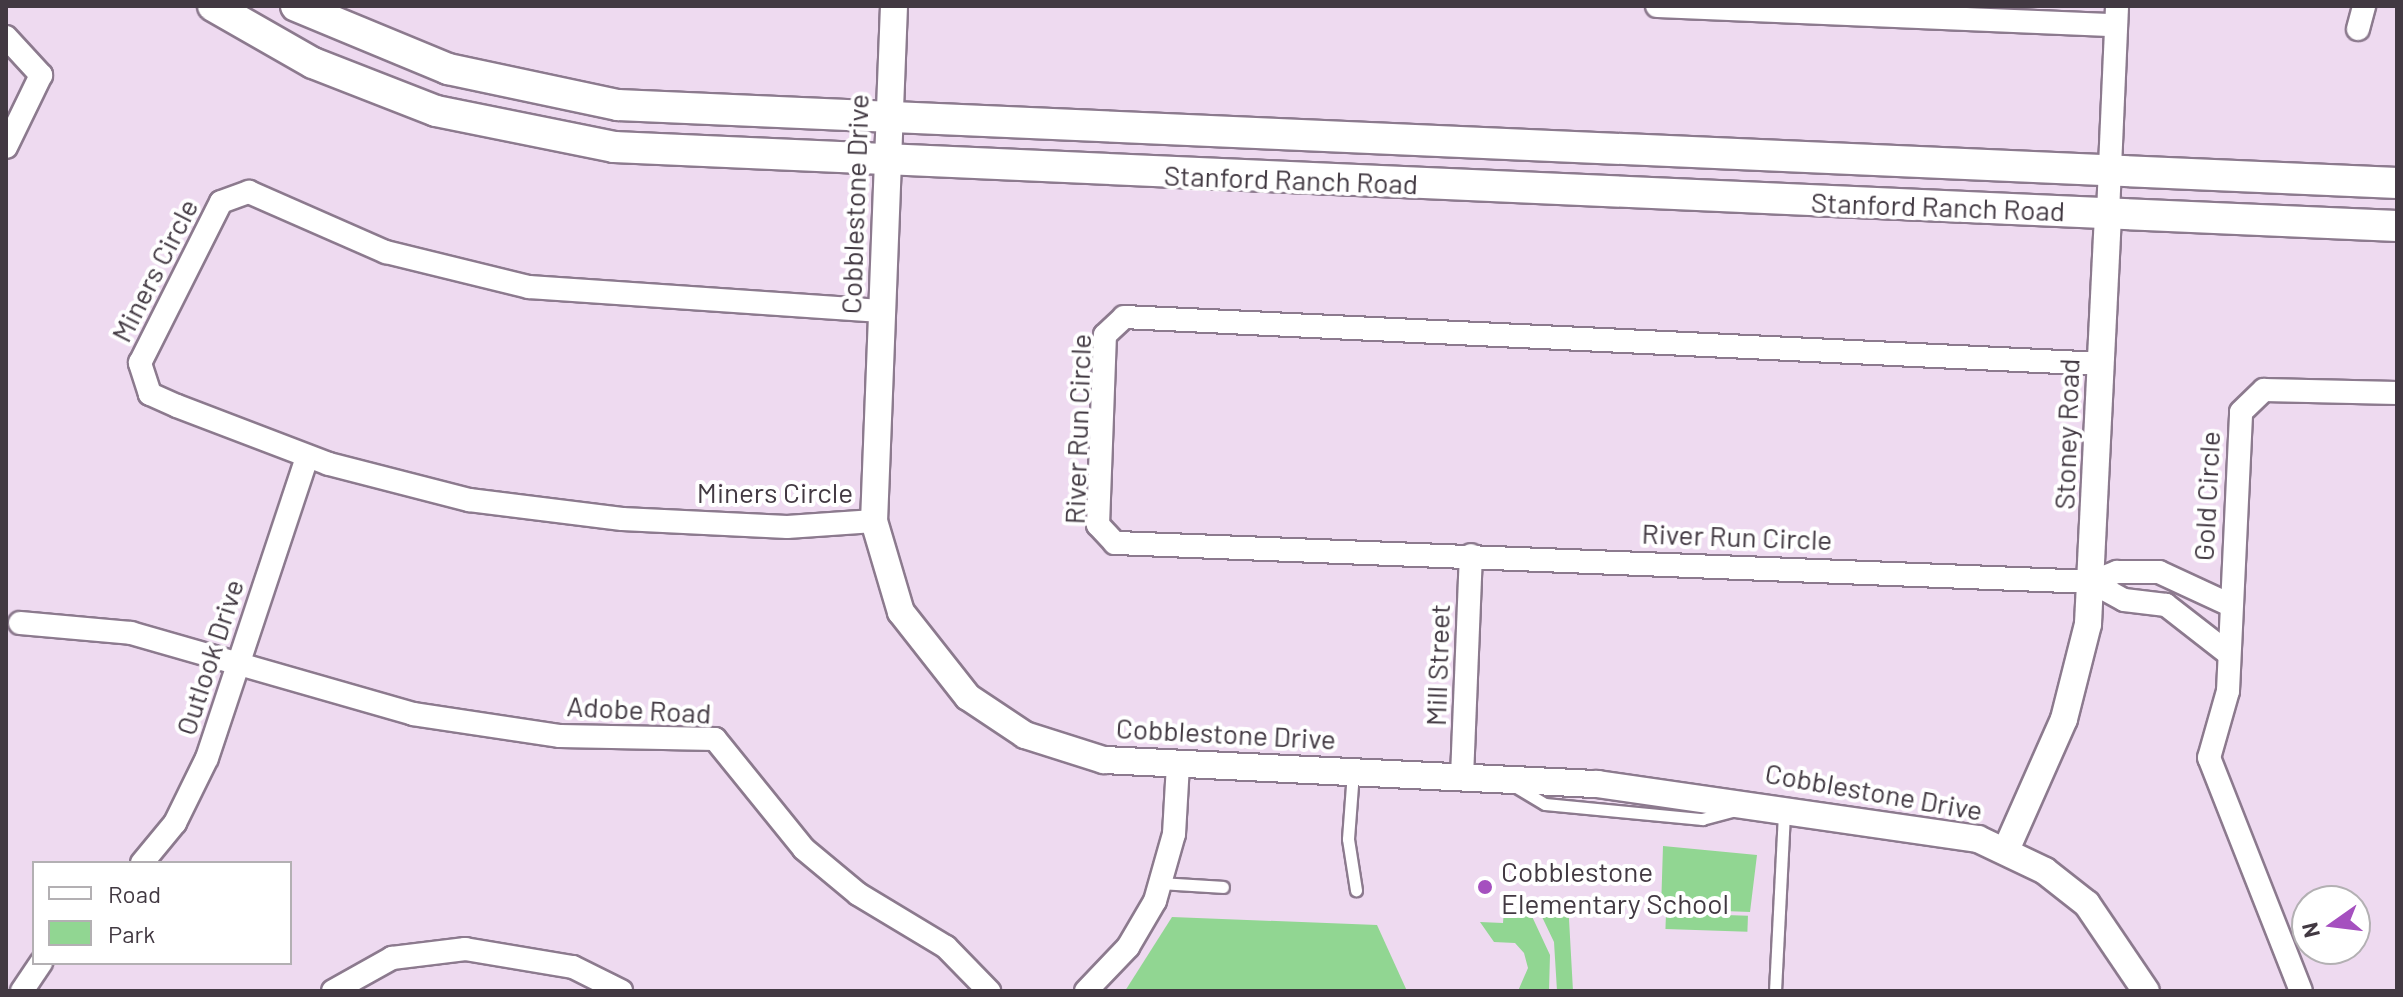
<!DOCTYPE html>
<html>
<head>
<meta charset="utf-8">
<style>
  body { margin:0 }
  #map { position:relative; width:2403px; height:997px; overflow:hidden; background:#eedaf0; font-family:Barlow,sans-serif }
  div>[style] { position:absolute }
  .green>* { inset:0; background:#91d692; transform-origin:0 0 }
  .roads { filter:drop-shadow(2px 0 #8c7a8e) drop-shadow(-2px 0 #8c7a8e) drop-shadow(0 2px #8c7a8e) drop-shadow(0 -2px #8c7a8e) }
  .service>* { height:11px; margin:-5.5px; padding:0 5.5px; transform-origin:5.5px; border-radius:5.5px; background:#fff }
  .minor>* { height:22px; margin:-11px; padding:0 11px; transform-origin:11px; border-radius:11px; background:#fff }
  .tertiary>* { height:26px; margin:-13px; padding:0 13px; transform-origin:13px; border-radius:13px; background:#fff }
  .secondary>* { height:30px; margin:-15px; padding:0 15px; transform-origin:15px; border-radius:15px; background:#fff }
  .dots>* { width:22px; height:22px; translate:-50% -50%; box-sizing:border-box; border:4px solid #fff; border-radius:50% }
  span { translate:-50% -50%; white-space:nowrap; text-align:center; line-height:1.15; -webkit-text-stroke:8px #fff; paint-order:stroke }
  .street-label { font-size:28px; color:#423942 }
  .poi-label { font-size:28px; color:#423942 }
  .left { translate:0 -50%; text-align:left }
  .frame { position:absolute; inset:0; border:8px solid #423942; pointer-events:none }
  .legend { position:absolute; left:32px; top:861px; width:260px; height:104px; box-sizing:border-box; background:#fff; border:2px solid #b3b0b3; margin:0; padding:10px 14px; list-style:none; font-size:24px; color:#423942 }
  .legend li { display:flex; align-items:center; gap:16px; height:40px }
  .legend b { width:40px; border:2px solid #b3b0b3 }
  .north { position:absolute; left:2291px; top:885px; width:80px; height:80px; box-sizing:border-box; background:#fff; border:2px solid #b3b0b3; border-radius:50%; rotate:256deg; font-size:22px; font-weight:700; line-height:32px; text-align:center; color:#423942 }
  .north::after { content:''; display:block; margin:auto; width:28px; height:36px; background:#a550bf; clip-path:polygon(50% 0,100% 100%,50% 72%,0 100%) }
</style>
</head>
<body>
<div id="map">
  <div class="green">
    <div style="clip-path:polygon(1663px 846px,1757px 855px,1750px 912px,1699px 910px,1698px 902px,1661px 909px)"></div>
    <div style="clip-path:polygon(1505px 896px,1523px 897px,1550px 955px,1549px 991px,1518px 991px,1528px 968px,1524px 953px,1515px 943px,1494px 942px,1480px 922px,1503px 923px)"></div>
    <div style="clip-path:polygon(1533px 898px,1568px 901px,1573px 991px,1557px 991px,1554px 942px)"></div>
    <div style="left:1666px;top:913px;width:82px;height:16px;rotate:2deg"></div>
    <div style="clip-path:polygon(1172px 917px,1377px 925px,1407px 991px,1125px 991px)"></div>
  </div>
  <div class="roads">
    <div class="service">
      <div style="left:1353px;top:772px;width:67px;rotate:94.3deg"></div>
      <div style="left:1348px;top:839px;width:52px;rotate:81.1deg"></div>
      <div style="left:1513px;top:785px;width:37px;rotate:31deg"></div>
      <div style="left:1545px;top:804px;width:158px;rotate:5.5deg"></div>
      <div style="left:1702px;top:819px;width:38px;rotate:-15deg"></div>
      <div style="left:1161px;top:883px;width:62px;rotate:3.7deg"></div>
      <div style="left:1775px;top:991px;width:179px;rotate:-87.1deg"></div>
    </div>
    <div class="minor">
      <div style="left:1657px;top:6px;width:459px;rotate:2.4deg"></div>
      <div style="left:2358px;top:29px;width:24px;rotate:-75deg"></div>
      <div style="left:6px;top:37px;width:52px;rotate:47.4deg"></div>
      <div style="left:41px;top:75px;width:80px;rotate:115.9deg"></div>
      <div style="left:2108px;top:213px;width:207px;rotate:-87.5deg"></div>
      <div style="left:874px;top:521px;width:87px;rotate:176.1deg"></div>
      <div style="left:787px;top:527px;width:165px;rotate:-177.2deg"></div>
      <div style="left:622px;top:519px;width:154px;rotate:-172.9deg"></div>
      <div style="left:469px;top:500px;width:145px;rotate:-165.6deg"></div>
      <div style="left:329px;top:464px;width:163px;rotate:-159.1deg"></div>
      <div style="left:177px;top:406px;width:30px;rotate:-156deg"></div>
      <div style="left:150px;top:394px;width:33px;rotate:-108deg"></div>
      <div style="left:140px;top:363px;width:180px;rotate:-63.3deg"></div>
      <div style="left:221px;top:202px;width:30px;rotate:-20deg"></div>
      <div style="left:249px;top:192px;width:150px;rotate:23.7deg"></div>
      <div style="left:386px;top:252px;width:147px;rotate:13.8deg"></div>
      <div style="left:529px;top:287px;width:353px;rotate:3.9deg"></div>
      <div style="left:2092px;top:582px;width:978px;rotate:-177.71deg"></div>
      <div style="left:1115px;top:543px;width:25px;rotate:-133deg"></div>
      <div style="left:1098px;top:525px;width:190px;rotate:-87.9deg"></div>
      <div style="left:1105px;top:335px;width:26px;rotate:-43deg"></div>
      <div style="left:1124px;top:317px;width:978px;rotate:2.75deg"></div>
      <div style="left:20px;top:623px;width:111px;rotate:5.1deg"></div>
      <div style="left:131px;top:633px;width:293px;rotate:16deg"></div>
      <div style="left:413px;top:714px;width:149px;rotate:8.5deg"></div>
      <div style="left:560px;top:736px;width:155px;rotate:1.1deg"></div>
      <div style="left:715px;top:739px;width:141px;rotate:51deg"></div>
      <div style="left:804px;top:849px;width:70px;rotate:39.8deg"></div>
      <div style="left:858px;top:894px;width:103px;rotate:31.1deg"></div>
      <div style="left:946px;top:947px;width:62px;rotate:45.7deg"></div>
      <div style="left:2229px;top:654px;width:80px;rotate:-142.1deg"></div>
      <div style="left:2166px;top:605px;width:42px;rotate:-173.2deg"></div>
      <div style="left:2124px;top:600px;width:37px;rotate:-151deg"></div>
      <div style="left:2092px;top:582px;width:27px;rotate:-22deg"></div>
      <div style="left:2117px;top:572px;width:42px"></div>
      <div style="left:2159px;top:572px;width:78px;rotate:24.9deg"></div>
      <div style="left:1462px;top:777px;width:222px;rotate:-87.7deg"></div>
      <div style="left:142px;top:863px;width:52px;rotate:-50.5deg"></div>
      <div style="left:175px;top:823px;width:72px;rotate:-63.8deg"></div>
      <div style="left:207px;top:758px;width:317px;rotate:-71.6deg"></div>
      <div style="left:22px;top:991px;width:34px;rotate:-56deg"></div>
      <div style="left:333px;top:991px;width:68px;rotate:-29.2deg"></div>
      <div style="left:392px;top:958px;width:74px;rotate:-7deg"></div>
      <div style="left:465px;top:949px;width:109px;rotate:9.5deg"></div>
      <div style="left:573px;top:967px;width:54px;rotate:26.6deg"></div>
      <div style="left:1086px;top:991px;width:61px;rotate:-46.3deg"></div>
      <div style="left:1128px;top:947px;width:53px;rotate:-59.6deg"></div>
      <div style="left:1155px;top:901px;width:70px;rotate:-74.2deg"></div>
      <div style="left:1174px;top:834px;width:70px;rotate:-86.7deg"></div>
      <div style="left:2301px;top:991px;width:251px;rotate:-111.5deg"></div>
      <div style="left:2209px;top:758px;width:70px;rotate:-74.2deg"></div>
      <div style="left:2228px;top:691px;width:279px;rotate:-87.3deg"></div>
      <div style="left:2241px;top:412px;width:32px;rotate:-44deg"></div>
      <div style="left:2264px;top:390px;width:133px;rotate:1.3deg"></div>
    </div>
    <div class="tertiary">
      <div style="left:894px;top:6px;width:515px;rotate:92.22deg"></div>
      <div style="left:874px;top:521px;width:95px;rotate:73.5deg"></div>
      <div style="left:901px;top:612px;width:108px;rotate:51.8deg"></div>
      <div style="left:968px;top:697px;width:69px;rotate:33.7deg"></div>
      <div style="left:1025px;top:735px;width:83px;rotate:17.6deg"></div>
      <div style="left:1104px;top:760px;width:494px;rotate:2.8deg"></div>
      <div style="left:1597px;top:784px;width:385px;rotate:8.2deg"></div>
      <div style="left:1978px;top:839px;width:74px;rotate:25.5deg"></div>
      <div style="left:2045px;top:871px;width:53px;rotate:38.2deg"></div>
      <div style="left:2087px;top:904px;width:105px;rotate:55.9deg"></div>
      <div style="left:2006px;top:850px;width:143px;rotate:-66.1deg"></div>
      <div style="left:2064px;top:719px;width:98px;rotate:-75.8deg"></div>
      <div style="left:2088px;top:624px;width:411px;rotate:-87.2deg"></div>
    </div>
    <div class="secondary">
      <div style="left:213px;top:6px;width:115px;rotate:29.7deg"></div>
      <div style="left:313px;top:63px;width:132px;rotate:21.3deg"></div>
      <div style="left:436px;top:111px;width:182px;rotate:11.4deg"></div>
      <div style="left:614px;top:147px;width:1785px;rotate:2.54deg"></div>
      <div style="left:296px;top:6px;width:165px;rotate:22.5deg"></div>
      <div style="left:448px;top:69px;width:174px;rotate:12deg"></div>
      <div style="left:618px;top:105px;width:1781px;rotate:2.51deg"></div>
    </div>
  </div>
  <div class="dots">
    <div style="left:1485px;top:887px;background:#a550bf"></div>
  </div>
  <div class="street-label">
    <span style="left:1291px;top:179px;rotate:2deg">Stanford Ranch Road</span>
    <span style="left:854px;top:204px;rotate:-88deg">Cobblestone Drive</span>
    <span style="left:1938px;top:206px;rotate:2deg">Stanford Ranch Road</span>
    <span style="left:154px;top:270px;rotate:-63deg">Miners Circle</span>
    <span style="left:1077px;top:429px;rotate:-88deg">River Run Circle</span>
    <span style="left:2066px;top:434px;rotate:-88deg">Stoney Road</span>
    <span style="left:775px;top:492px">Miners Circle</span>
    <span style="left:2206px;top:496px;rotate:-87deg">Gold Circle</span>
    <span style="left:1737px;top:536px;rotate:2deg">River Run Circle</span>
    <span style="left:209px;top:657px;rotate:-72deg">Outlook Drive</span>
    <span style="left:1437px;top:665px;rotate:-88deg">Mill Street</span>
    <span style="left:639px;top:709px;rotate:3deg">Adobe Road</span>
    <span style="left:1226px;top:733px;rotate:3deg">Cobblestone Drive</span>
    <span style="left:1874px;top:791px;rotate:10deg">Cobblestone Drive</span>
  </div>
  <div class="poi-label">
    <span class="left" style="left:1501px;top:887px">Cobblestone<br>Elementary School</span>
  </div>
  <div class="frame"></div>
  <ul class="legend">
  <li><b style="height:10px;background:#fff"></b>Road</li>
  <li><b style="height:22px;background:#91d692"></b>Park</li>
  </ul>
  <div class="north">N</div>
</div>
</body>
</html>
